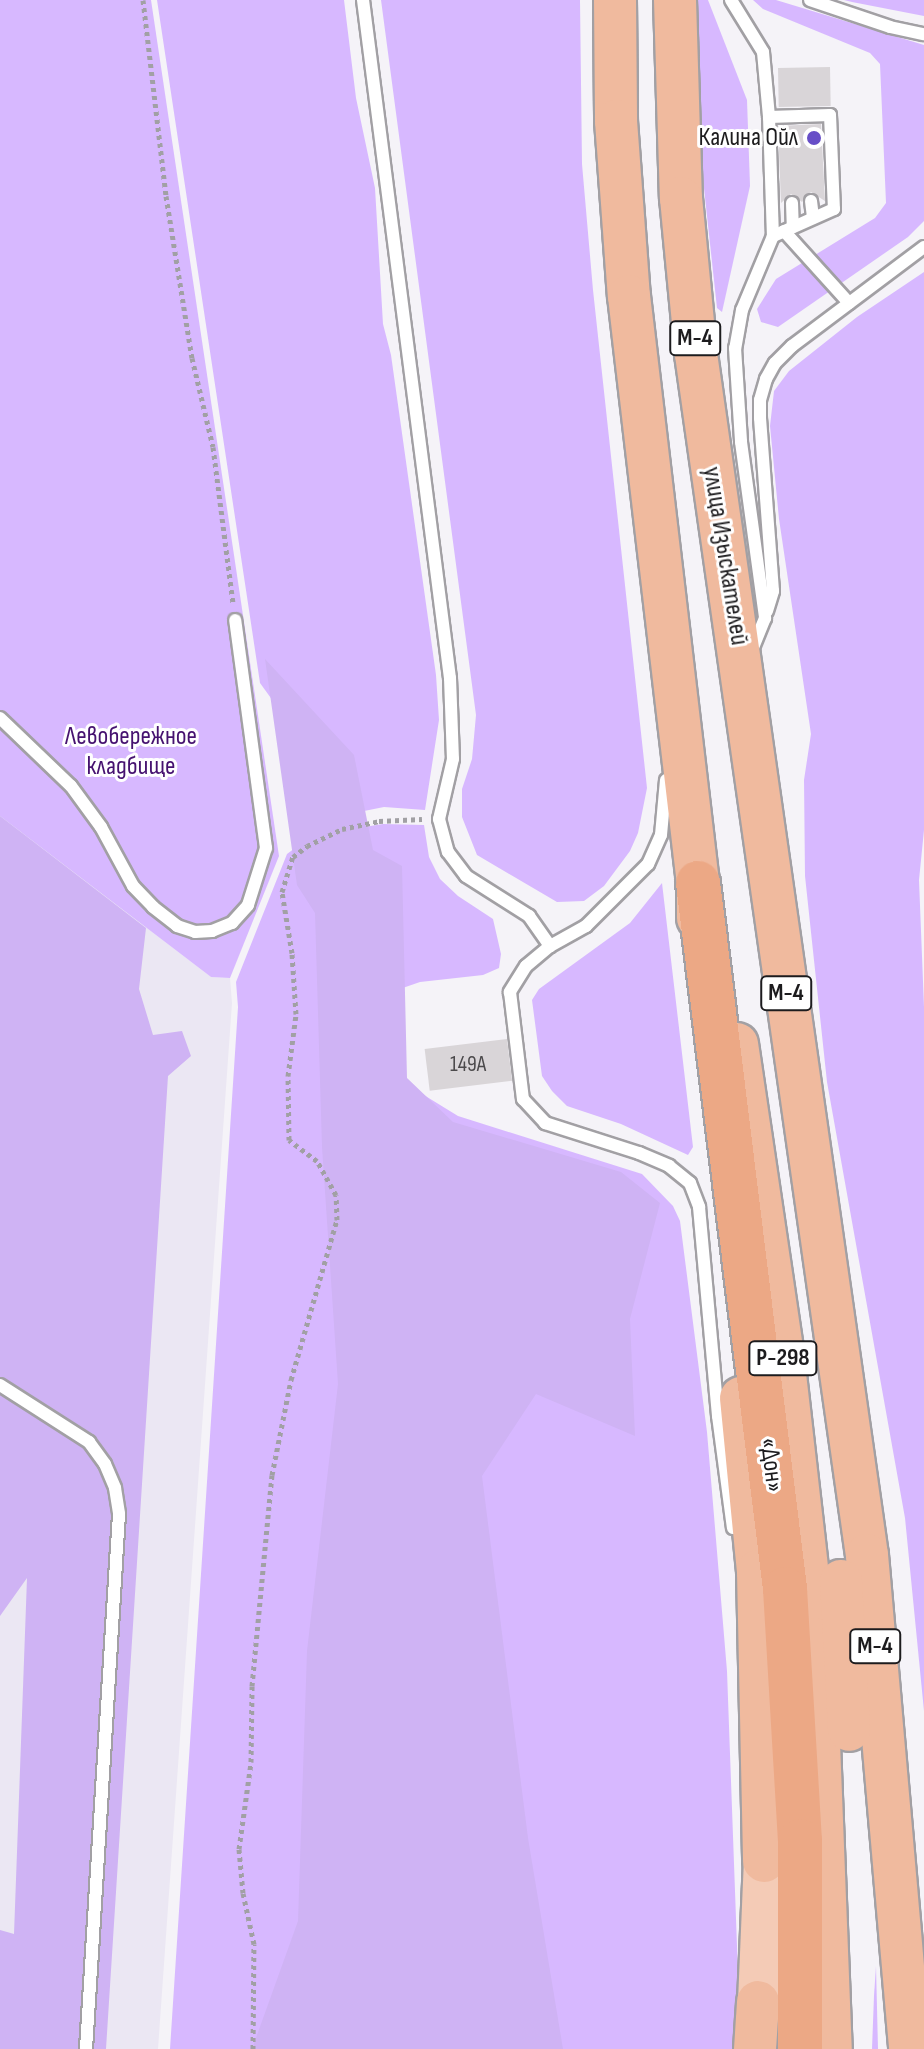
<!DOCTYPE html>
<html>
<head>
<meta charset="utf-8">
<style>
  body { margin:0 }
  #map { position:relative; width:924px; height:2049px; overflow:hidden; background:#f5f3f8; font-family:"Sofia Sans Condensed",sans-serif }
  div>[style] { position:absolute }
  .built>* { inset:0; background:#ebe7f3 }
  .green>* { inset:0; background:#d7b8ff }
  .forest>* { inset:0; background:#cfb3f4 }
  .building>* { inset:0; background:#d9d5d8; transform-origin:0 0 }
  .path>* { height:5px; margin-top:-2.5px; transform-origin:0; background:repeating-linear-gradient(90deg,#a1a0a4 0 4px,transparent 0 8px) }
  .roads { filter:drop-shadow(2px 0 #a2a0a4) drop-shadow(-2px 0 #a2a0a4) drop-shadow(0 2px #a2a0a4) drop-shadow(0 -2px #a2a0a4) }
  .service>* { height:12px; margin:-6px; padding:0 6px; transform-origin:6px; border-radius:6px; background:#fff }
  .primary>* { height:40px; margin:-20px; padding:0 20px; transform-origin:20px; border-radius:20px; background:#f4cbb6 }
  .trunk>* { height:42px; margin:-21px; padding:0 21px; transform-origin:21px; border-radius:21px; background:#f0ba9e }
  .motorway>* { height:44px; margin:-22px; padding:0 22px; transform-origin:22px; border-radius:22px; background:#eca885 }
  .dots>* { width:22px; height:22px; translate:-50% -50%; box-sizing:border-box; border:4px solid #fff; border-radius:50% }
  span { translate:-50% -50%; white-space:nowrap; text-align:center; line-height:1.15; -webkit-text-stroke:6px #fff; paint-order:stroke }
  .number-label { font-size:22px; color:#4c4a4c }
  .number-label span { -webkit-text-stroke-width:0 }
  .shield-label span { padding:2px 6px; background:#fff; border:2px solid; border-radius:6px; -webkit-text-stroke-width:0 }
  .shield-label { font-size:24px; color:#1d1c1e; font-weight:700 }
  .poi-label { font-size:26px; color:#1d1c1e }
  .right { translate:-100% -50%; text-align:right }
  .street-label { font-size:26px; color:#1d1c1e }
  .park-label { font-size:26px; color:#461270 }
</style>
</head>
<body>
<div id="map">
  <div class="built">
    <div style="clip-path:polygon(0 816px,211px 977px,230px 978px,232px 1003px,158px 2049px,0 2049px)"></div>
  </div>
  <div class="green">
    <div style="clip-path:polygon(0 0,151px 0,279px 856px,230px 978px,211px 977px,0 816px)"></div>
    <div style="clip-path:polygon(157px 0,344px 0,356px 98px,375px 188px,383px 324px,391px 355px,436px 675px,439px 720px,425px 810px,384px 807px,354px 813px,260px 683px)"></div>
    <div style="clip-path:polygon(381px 0,580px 0,582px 164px,593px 290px,647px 788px,638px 833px,630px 851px,604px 886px,584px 901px,557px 902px,477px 855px,462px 817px,462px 789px,472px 759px,476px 715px)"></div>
    <div style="clip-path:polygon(696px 0,708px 0,747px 100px,750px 186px,722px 312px,717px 308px,703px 179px,697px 92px)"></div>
    <div style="clip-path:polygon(753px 0,776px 0,924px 45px,924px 221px,908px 237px,778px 327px,761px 322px,757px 309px,776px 279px,875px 218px,886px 203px,880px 64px,870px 53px,763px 9px)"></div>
    <div style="clip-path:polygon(844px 0,924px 0,924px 16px,852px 2px)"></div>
    <div style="clip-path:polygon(924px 272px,924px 830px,919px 880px,924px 1007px,924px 1711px,905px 1518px,827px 1082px,805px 876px,804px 780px,811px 734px,779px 519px,770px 426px,774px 391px,789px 371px,857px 317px)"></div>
    <div style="clip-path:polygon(383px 824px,424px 825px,429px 857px,440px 879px,458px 896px,493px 919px,501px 954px,499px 968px,483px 975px,420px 982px,394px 991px,364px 827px)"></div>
    <div style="clip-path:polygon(315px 833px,401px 1081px,458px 1116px,642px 1174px,673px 1206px,680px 1221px,707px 1432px,727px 1671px,739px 2001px,736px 2049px,170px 2049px,238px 1007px,236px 982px,287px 854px)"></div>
    <div style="clip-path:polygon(662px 883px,693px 1147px,688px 1155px,621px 1124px,567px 1106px,552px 1091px,542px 1076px,532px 1000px,539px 989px,630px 923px)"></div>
    <div style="clip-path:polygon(876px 1966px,878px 2049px,872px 2049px,874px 1996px)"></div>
  </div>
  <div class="forest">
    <div style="clip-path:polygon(265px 659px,354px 755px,373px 850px,402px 866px,407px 1078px,453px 1122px,621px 1172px,660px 1203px,630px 1319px,635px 1436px,536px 1394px,482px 1476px,528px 1838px,563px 2049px,252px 2049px,298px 1921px,307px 1651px,338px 1384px,322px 1147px,315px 913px,297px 885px)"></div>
    <div style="clip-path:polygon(0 816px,146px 928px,139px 989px,153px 1035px,182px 1031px,191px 1056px,168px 1076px,106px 2049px,0 2049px,0 1930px,14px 1934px,27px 1578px,0 1616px)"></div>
  </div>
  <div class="building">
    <div style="left:830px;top:67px;width:39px;height:52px;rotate:89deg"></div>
    <div style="clip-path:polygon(821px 124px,825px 201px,811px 192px,802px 202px,791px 194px,781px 203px,778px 126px)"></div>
    <div style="left:507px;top:1039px;width:42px;height:83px;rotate:83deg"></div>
  </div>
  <div class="path">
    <div style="left:143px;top:0;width:197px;rotate:83.3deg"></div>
    <div style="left:166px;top:196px;width:164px;rotate:80.9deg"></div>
    <div style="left:192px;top:358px;width:91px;rotate:76.7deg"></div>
    <div style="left:213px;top:447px;width:158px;rotate:82.7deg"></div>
    <div style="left:253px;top:2049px;width:105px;rotate:-89.5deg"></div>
    <div style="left:254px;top:1944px;width:52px;rotate:-102.2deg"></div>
    <div style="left:243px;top:1893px;width:44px;rotate:-95.2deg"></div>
    <div style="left:239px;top:1849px;width:88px;rotate:-82.1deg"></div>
    <div style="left:251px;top:1762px;width:76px;rotate:-89.2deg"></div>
    <div style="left:252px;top:1686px;width:212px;rotate:-84.6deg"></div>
    <div style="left:272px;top:1475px;width:97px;rotate:-78.7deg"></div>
    <div style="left:291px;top:1380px;width:166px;rotate:-74deg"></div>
    <div style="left:337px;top:1220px;width:25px;rotate:-92deg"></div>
    <div style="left:336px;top:1195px;width:39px;rotate:-119deg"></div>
    <div style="left:317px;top:1161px;width:35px;rotate:-143deg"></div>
    <div style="left:289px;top:1140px;width:64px;rotate:-90.9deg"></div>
    <div style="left:288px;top:1076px;width:63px;rotate:-82.6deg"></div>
    <div style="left:296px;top:1014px;width:61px;rotate:-93.8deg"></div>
    <div style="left:292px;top:953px;width:62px;rotate:-99.3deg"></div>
    <div style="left:282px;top:892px;width:37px;rotate:-73deg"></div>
    <div style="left:293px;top:857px;width:18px;rotate:-38deg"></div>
    <div style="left:307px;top:846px;width:39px;rotate:-26deg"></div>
    <div style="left:342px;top:829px;width:38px;rotate:-12deg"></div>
    <div style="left:379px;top:821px;width:43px;rotate:-2.7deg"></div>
  </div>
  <div class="roads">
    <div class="service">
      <div style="left:363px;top:0;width:684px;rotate:82.69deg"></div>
      <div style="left:450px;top:678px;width:81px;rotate:87.9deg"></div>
      <div style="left:453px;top:759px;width:62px;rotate:103.1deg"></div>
      <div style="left:439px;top:819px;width:34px;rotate:75deg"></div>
      <div style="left:448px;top:852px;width:30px;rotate:53deg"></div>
      <div style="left:466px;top:876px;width:75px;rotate:32.4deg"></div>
      <div style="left:529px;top:916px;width:37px;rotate:55deg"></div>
      <div style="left:731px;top:0;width:61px;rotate:58.4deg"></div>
      <div style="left:763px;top:52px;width:65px;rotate:84.7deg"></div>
      <div style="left:769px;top:117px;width:119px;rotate:88.1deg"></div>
      <div style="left:773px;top:236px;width:80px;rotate:112.7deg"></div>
      <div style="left:742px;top:310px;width:39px;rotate:100deg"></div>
      <div style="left:735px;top:348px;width:94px;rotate:86.3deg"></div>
      <div style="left:741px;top:442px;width:178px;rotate:82.2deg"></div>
      <div style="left:765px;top:618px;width:37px;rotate:112deg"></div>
      <div style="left:810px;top:0;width:84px;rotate:18.6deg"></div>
      <div style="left:890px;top:27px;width:35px;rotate:12deg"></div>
      <div style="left:769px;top:117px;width:61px;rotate:-1.9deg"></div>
      <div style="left:830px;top:115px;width:94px;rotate:87.6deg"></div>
      <div style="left:834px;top:209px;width:67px;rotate:156.1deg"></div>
      <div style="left:811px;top:201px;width:17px;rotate:83deg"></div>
      <div style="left:792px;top:203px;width:24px;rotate:88deg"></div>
      <div style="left:784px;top:231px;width:97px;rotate:47.9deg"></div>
      <div style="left:767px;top:611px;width:21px;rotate:-73deg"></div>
      <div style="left:773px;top:591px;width:173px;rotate:-94.3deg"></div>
      <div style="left:760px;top:418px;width:18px;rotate:-90deg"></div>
      <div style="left:760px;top:400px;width:22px;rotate:-74deg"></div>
      <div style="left:766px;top:379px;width:18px;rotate:-61deg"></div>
      <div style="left:775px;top:363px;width:24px;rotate:-45deg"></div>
      <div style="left:792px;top:346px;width:165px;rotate:-36.9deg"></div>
      <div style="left:0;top:718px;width:98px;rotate:43.8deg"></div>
      <div style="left:71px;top:786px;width:51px;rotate:53.8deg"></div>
      <div style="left:101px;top:827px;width:67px;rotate:61.5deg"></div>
      <div style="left:133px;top:886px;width:29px;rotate:46deg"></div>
      <div style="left:153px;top:907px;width:31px;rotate:38deg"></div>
      <div style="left:177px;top:926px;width:19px;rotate:18deg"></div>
      <div style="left:195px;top:932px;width:17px;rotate:-3deg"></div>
      <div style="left:212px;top:931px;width:22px;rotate:-22deg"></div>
      <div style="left:232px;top:923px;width:24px;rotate:-48deg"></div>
      <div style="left:248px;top:905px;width:60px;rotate:-72.5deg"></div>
      <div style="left:266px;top:848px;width:230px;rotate:-97.7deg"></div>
      <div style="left:666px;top:780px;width:55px;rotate:95.2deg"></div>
      <div style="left:661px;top:835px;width:32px;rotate:114deg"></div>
      <div style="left:648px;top:864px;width:88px;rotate:135deg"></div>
      <div style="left:586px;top:926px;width:41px;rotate:150.9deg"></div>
      <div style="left:550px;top:946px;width:31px;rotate:140deg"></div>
      <div style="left:526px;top:966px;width:31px;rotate:122deg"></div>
      <div style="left:510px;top:992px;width:108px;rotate:83.1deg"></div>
      <div style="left:523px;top:1099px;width:33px;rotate:47deg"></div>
      <div style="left:545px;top:1123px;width:99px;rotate:17.7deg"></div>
      <div style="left:639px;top:1153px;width:33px;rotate:23deg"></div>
      <div style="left:669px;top:1166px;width:27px;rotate:39deg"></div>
      <div style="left:690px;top:1183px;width:26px;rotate:69deg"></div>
      <div style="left:699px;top:1207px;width:210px;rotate:84.8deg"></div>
      <div style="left:718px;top:1416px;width:113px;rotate:82.4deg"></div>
      <div style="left:0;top:1385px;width:106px;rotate:32.6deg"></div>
      <div style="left:89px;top:1442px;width:27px;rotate:54deg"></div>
      <div style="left:105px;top:1464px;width:26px;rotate:67deg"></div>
      <div style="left:115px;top:1488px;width:26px;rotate:81deg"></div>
      <div style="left:119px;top:1514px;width:536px;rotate:93.53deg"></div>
    </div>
    <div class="primary">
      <div style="left:758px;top:2002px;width:141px;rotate:-87.6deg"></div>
    </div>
    <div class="trunk">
      <div style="left:615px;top:0;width:121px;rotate:89.5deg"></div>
      <div style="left:616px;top:121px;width:175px;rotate:85.8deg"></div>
      <div style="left:629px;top:296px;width:591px;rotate:83.3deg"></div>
      <div style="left:698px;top:883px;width:35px;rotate:90deg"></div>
      <div style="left:675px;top:0;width:198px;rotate:88.3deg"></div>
      <div style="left:681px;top:198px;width:157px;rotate:84.5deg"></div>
      <div style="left:696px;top:354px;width:1213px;rotate:81.9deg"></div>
      <div style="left:867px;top:1555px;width:496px;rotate:85deg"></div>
      <div style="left:737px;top:1044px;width:316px;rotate:81.6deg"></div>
      <div style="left:783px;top:1357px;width:284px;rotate:83.5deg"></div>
      <div style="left:815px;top:1639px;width:410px;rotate:87.8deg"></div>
      <div style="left:741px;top:1398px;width:174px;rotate:84.4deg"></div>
      <div style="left:758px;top:1571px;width:290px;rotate:88.8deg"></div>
      <div style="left:841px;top:1581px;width:149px;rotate:86.9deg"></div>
      <div style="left:755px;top:2049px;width:47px;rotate:-86.3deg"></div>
    </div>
    <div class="motorway">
      <div style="left:698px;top:883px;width:711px;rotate:82.97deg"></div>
      <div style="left:785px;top:1589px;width:252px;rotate:86.6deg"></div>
      <div style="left:800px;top:1841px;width:208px;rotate:90deg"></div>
    </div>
  </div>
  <div class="dots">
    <div style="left:814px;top:138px;background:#674ec7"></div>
  </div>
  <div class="number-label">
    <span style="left:468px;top:1065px">149А</span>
  </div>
  <div class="shield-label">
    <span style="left:695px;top:338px">М-4</span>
    <span style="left:786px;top:993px">М-4</span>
    <span style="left:783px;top:1358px">Р-298</span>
    <span style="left:875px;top:1646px">М-4</span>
  </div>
  <div class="poi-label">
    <span class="right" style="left:798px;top:138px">Калина Ойл</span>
  </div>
  <div class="street-label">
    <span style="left:725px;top:556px;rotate:81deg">улица Изыскателей</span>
    <span style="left:771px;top:1465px;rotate:83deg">«Дон»</span>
  </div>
  <div class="park-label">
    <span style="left:131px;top:752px">Левобережное<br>кладбище</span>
  </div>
</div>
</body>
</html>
